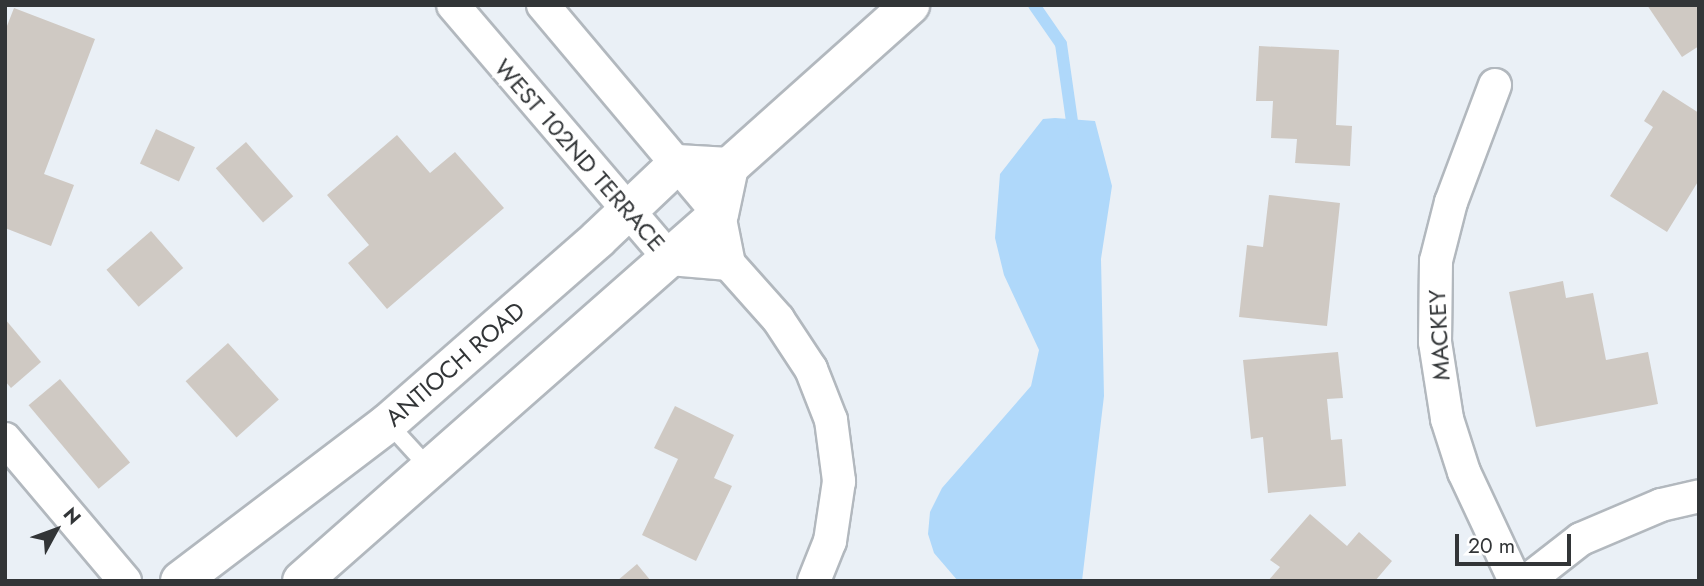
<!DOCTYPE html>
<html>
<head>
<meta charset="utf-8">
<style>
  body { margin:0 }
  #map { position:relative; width:1704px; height:586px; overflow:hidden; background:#eaf0f6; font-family:Jost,sans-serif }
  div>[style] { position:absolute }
  .water>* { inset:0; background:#afd8fa }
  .stream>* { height:12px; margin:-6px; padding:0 6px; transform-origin:6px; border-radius:6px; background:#afd8fa }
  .building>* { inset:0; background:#cfc9c3; transform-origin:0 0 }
  .roads { filter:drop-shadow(2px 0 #b2b8be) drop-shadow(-2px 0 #b2b8be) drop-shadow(0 2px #b2b8be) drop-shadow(0 -2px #b2b8be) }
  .lane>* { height:16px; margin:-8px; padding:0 8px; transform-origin:8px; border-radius:8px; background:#fff }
  .street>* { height:32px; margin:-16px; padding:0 16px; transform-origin:16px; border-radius:16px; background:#fff }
  .secondary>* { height:38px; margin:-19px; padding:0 19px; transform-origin:19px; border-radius:19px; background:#fff }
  span { translate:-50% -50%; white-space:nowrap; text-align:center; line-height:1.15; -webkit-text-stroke:5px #fff; paint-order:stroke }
  .street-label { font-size:24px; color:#323537 }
  .frame { position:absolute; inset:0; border:7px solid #323537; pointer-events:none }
  .north { position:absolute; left:21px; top:495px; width:70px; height:70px; -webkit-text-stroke:5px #fff; paint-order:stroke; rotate:49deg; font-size:19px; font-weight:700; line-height:28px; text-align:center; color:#323537 }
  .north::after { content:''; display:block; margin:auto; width:24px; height:32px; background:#323537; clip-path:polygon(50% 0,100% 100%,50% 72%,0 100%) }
  .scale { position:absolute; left:1455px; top:534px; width:116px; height:32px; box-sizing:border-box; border:4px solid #323537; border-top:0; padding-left:9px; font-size:21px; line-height:24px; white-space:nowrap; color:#323537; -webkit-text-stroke:5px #fff; paint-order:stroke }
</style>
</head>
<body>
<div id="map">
  <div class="water">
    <div style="clip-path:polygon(1055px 118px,1095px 121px,1112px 186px,1101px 259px,1104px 396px,1082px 581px,958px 581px,934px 553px,928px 534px,930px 512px,942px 488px,1031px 386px,1039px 350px,1004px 275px,995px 238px,1000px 174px,1043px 119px)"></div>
  </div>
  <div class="stream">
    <div style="left:1034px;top:5px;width:47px;rotate:55.3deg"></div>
    <div style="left:1061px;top:44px;width:92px;rotate:81.9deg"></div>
  </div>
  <div class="building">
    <div style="clip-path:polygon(1647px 5px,1699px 5px,1699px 46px,1682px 57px)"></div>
    <div style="clip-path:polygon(14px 8px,95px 39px,44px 174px,74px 185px,51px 246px,5px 228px,5px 31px)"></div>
    <div style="clip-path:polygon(1259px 46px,1339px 50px,1336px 125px,1352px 126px,1350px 166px,1295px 163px,1297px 139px,1271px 138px,1273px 101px,1256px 101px)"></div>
    <div style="clip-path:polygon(1663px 90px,1699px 113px,1699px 180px,1667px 232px,1610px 196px,1653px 127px,1644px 121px)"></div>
    <div style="left:156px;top:129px;width:43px;height:38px;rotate:25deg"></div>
    <div style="clip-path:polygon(397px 135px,430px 173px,455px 152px,504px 208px,387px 309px,348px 263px,369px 245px,327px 195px)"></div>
    <div style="left:246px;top:142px;width:72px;height:40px;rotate:49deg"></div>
    <div style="clip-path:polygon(1269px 195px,1340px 203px,1327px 326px,1239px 317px,1247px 245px,1263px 247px)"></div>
    <div style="left:151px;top:231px;width:49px;height:59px;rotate:49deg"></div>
    <div style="clip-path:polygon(1563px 281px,1566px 298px,1593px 293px,1606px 360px,1648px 352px,1658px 404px,1536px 427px,1509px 292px)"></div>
    <div style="clip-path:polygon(5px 319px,41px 362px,11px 388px,5px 381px)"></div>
    <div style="left:228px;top:343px;width:76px;height:57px;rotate:48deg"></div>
    <div style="clip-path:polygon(1338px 352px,1343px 398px,1327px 399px,1331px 440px,1342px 439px,1346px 486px,1268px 493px,1263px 437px,1251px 439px,1243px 360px)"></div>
    <div style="left:60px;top:379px;width:109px;height:41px;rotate:50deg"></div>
    <div style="clip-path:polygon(675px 406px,734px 435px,714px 478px,732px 486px,696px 561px,642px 535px,678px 459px,654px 448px)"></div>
    <div style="clip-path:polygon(1310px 514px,1347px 546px,1359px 532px,1392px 561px,1375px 581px,1268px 581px,1280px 567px,1270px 560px)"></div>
    <div style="clip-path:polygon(637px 564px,651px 581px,617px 581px)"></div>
  </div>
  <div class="roads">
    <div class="lane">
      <div style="left:388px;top:423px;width:62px;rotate:47.6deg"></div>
    </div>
    <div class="street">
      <div style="left:453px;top:5px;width:334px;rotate:49.5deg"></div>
      <div style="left:670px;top:259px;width:59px;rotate:4.8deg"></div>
      <div style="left:543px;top:5px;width:273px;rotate:49.9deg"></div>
      <div style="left:719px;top:214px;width:51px;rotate:78.7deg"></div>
      <div style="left:729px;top:264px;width:74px;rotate:48.3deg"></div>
      <div style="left:778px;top:319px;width:60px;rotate:56.6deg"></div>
      <div style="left:811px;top:369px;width:55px;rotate:68.6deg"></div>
      <div style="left:831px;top:420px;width:62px;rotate:82.5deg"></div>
      <div style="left:839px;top:481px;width:61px;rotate:98.5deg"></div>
      <div style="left:830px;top:541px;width:43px;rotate:111.8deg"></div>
      <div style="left:1495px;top:85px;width:125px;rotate:110.6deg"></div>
      <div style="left:1451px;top:202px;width:61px;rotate:104.3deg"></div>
      <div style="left:1436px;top:261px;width:81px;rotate:90.7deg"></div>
      <div style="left:1435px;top:342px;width:78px;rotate:81.1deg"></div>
      <div style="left:1447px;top:419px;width:56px;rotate:72.2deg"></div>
      <div style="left:1464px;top:472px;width:120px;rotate:64.9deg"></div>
      <div style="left:5px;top:439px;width:186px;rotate:49.8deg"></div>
      <div style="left:1527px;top:581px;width:68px;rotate:-37.9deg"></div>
      <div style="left:1581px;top:539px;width:87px;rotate:-23deg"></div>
      <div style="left:1661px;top:505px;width:39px;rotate:-13deg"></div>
    </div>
    <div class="secondary">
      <div style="left:180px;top:581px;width:261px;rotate:-37.2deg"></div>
      <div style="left:388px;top:423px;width:279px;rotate:-41.2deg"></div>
      <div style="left:598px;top:239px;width:109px;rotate:-43.5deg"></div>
      <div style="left:677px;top:164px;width:52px;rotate:3.3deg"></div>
      <div style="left:302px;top:581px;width:555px;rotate:-41.35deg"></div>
      <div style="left:719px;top:214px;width:48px;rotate:-78deg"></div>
      <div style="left:729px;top:167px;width:243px;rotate:-41.8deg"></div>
    </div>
  </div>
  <div class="street-label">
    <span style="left:580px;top:155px;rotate:49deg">WEST 102ND TERRACE</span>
    <span style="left:1439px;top:335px;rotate:-93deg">MACKEY</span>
    <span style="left:455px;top:364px;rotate:-41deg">ANTIOCH ROAD</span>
  </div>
  <div class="frame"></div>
  <div class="north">N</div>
  <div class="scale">20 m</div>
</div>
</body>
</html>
